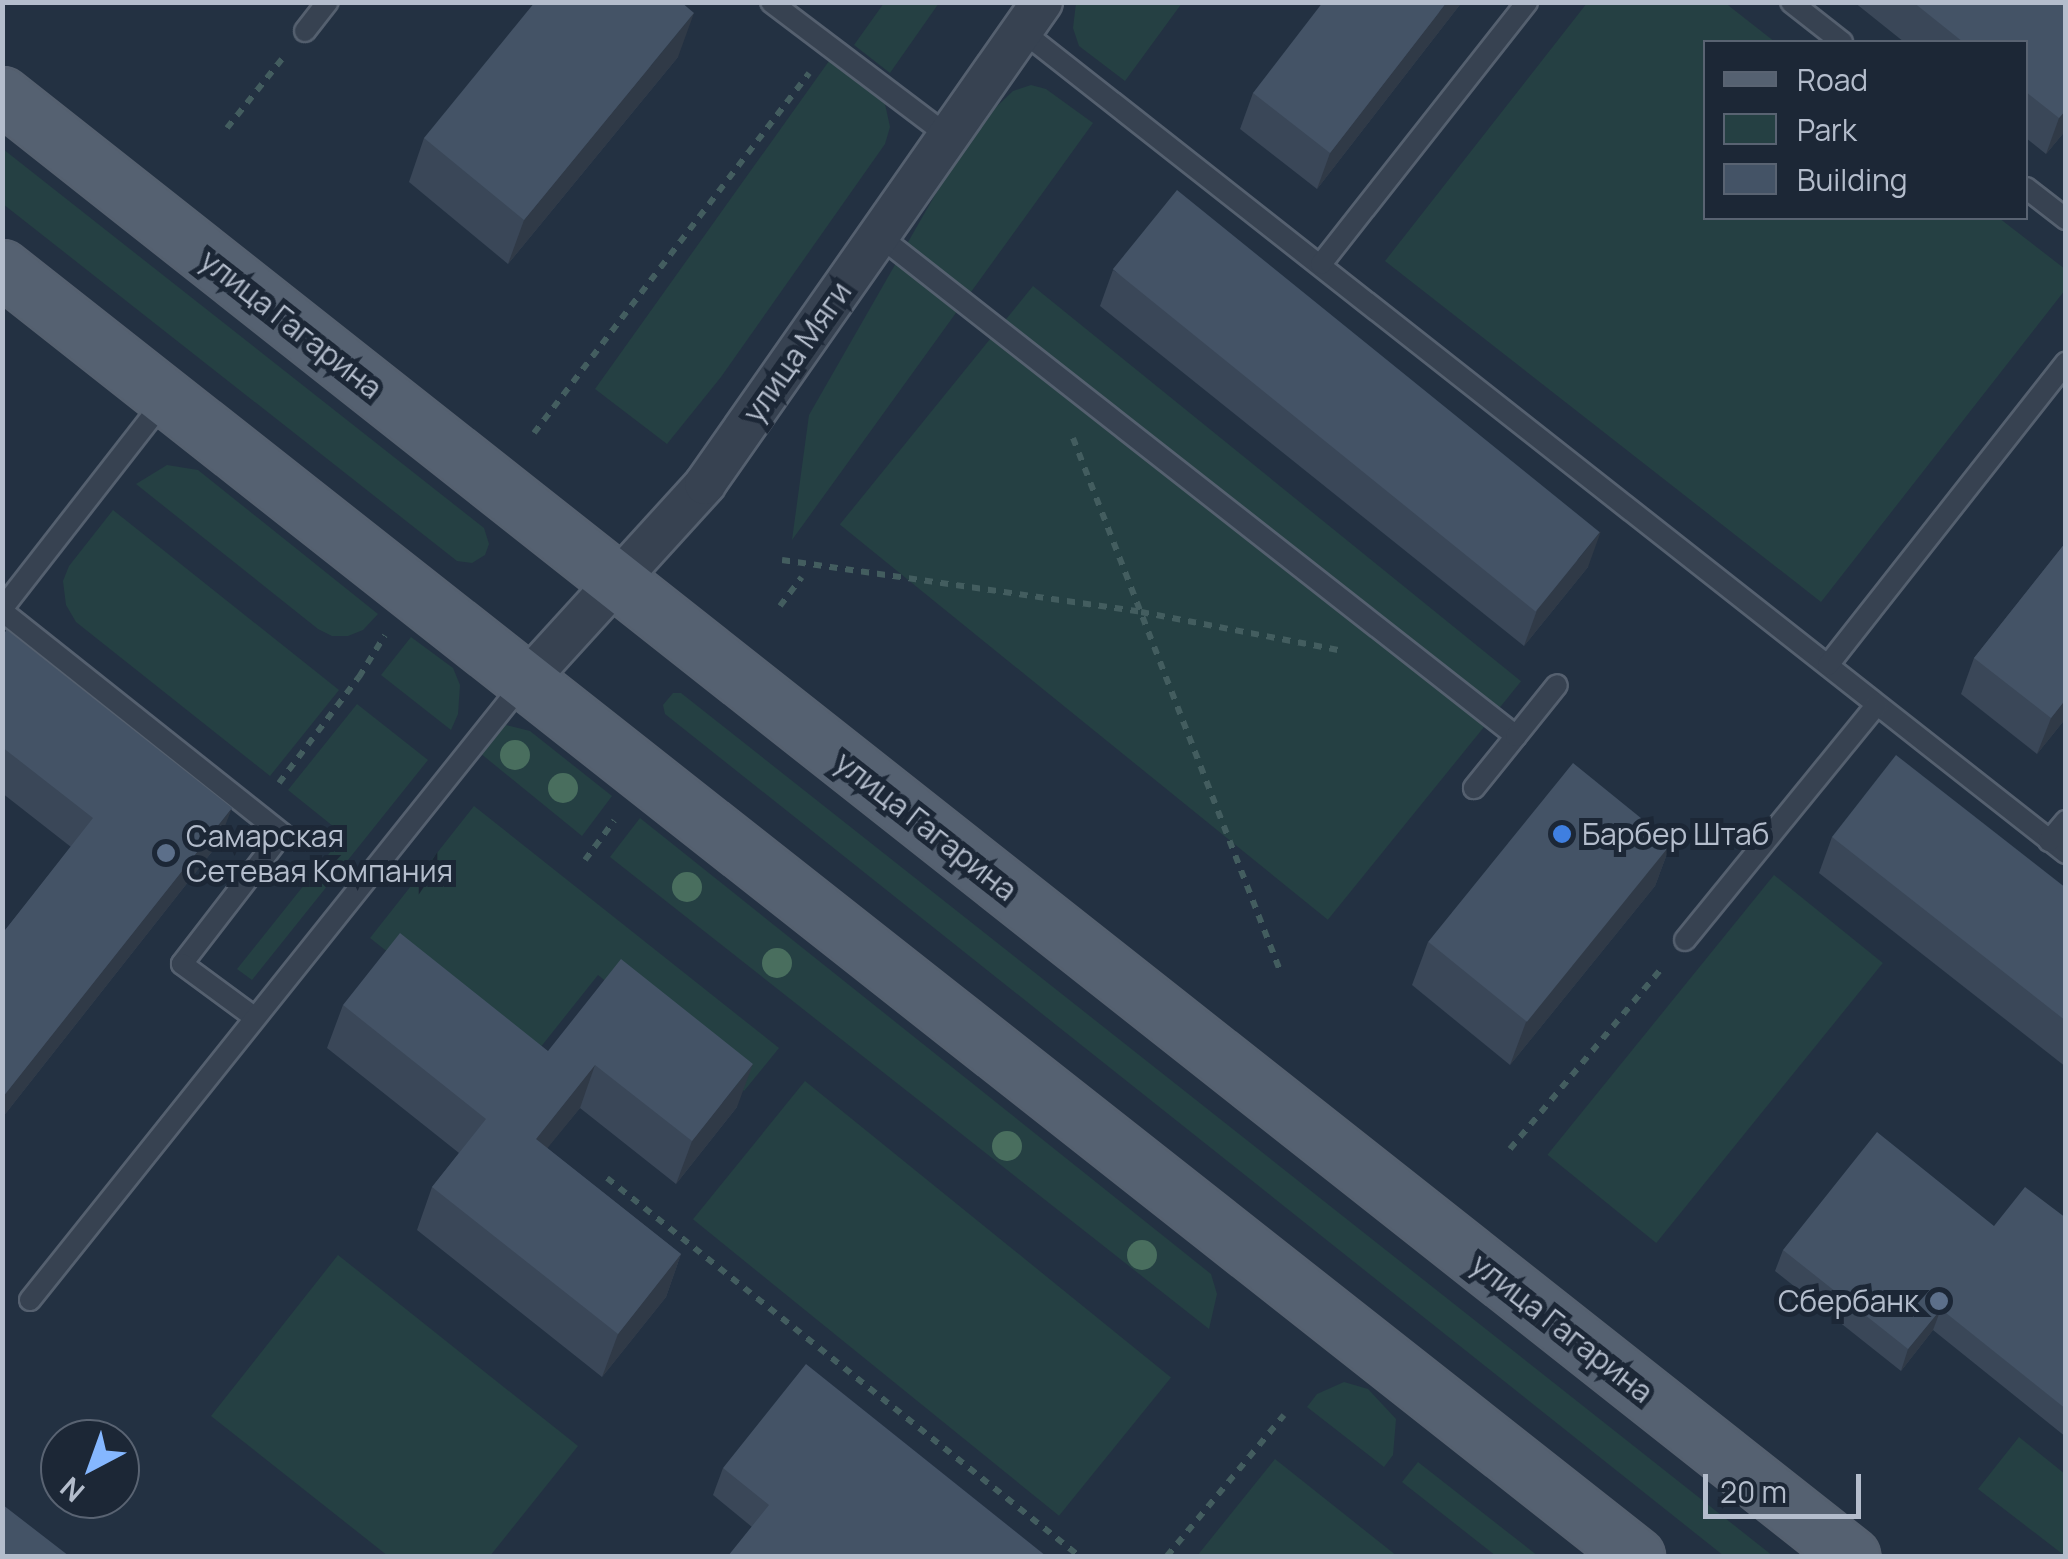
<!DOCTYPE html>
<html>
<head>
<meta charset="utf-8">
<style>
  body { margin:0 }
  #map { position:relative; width:2068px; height:1559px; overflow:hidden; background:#233142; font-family:Manrope,sans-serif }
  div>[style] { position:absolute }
  .green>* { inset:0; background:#254043; transform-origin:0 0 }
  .path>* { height:6px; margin-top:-3px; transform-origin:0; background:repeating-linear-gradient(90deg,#435d5f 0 8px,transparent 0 16px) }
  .roads { filter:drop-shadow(2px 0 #55606f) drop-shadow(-2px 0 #55606f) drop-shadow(0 2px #55606f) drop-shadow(0 -2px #55606f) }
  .service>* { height:20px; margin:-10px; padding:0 10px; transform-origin:10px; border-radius:10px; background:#374251 }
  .minor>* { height:40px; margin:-20px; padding:0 20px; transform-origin:20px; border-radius:20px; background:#374251 }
  .primary>* { height:55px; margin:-27.5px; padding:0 27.5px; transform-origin:27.5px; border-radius:27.5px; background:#556171 }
  .trees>* { width:30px; height:30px; margin:-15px; border-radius:50%; background:#496e5e }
  .wall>* { inset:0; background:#3a4758 }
  .shaded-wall>* { inset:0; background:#303a47 }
  .building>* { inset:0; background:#445366; transform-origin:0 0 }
  .dots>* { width:28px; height:28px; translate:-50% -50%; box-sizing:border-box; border:5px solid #1c2736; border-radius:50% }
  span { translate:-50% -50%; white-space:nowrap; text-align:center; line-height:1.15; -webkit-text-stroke:10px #1c2736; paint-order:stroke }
  .street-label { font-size:30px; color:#b4bdcc }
  .poi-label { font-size:30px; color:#b4bdcc }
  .left { translate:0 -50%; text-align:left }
  .right { translate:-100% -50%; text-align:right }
  .frame { position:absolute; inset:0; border:5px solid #b4bdcc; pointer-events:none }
  .legend { position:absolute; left:1703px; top:40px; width:325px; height:180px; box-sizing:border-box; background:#1c2736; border:2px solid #596372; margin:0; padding:12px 18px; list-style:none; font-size:30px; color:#b4bdcc }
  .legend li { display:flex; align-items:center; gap:20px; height:50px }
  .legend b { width:50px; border:2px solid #596372 }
  .north { position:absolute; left:40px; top:1419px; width:100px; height:100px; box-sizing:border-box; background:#1c2736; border:2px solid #596372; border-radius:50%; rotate:221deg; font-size:28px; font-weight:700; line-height:40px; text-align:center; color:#b4bdcc }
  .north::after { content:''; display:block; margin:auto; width:35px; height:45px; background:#85b7ff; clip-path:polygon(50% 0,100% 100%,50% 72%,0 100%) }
  .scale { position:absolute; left:1703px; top:1474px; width:158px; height:45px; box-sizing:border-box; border:5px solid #b4bdcc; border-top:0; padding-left:12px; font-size:30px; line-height:35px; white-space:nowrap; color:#b4bdcc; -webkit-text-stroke:8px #1c2736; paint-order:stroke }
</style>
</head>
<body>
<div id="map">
  <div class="green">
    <div style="clip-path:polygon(1724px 2px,1775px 42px,1706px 42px,1706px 218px,1999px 218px,2065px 269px,2065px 290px,1821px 602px,1385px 261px,1587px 3px)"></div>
    <div style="clip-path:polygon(884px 3px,939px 3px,890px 73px,854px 45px)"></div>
    <div style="clip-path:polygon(1076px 3px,1076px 2px,1182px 3px,1125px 81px,1079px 46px,1073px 28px)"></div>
    <div style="clip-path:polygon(834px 54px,883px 95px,890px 127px,885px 144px,721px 377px,667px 444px,595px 389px)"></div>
    <div style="clip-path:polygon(1031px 85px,1046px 89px,1093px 123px,792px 540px,809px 415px,943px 181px,993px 110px,1013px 91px)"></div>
    <div style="clip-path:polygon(3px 149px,484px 528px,489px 544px,485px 555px,472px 563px,457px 561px,3px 204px)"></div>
    <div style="left:1033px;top:286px;width:628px;height:307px;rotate:39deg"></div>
    <div style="clip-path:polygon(167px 465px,198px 470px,378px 614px,363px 630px,348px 636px,332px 636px,318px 629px,136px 484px)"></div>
    <div style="clip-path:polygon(113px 510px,339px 690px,270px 776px,76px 622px,66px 605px,63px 581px,69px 566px)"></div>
    <div style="clip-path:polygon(411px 637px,453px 668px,460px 685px,458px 714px,451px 730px,381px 675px)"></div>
    <div style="clip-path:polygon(673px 693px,681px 693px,1773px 1556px,1724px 1556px,665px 714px,663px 705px)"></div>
    <div style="clip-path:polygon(357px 704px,428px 760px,252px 980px,237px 969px,344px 835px,288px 790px)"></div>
    <div style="clip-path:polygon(506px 725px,530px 731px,612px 796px,582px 836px,480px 753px)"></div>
    <div style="clip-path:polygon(474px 806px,779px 1048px,744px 1091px,598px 975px,528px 1063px,370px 938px)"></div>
    <div style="clip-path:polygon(640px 818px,1211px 1274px,1217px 1294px,1209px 1329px,610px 857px)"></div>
    <div style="left:1774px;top:875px;width:140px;height:360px;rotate:39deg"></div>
    <div style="left:805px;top:1081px;width:471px;height:178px;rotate:39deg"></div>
    <div style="clip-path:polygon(338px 1255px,578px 1446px,490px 1556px,388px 1556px,211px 1416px)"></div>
    <div style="clip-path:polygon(1344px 1382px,1368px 1389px,1396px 1419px,1393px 1455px,1384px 1467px,1307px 1407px,1317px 1394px)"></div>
    <div style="clip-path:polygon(2019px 1437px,2065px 1474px,2065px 1556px,1978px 1489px)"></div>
    <div style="clip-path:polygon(1275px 1459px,1397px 1556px,1197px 1556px)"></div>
    <div style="clip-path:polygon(1418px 1462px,1538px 1556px,1496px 1556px,1402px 1482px)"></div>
  </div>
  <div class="path">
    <div style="left:227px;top:128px;width:88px;rotate:-51.4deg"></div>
    <div style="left:534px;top:433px;width:453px;rotate:-52.6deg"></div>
    <div style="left:1073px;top:438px;width:569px;rotate:68.76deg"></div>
    <div style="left:782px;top:560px;width:363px;rotate:8.2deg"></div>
    <div style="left:1141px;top:612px;width:206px;rotate:10.9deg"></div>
    <div style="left:780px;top:606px;width:36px;rotate:-53deg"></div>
    <div style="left:279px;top:783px;width:133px;rotate:-53deg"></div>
    <div style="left:359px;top:677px;width:49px;rotate:-58.2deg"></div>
    <div style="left:585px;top:860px;width:49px;rotate:-53.4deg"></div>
    <div style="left:1510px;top:1149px;width:236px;rotate:-50deg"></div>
    <div style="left:607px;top:1178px;width:605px;rotate:38.69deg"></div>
    <div style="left:1167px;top:1556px;width:183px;rotate:-50.3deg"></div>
  </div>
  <div class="roads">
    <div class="service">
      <div style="left:771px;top:2px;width:222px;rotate:37.1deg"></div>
      <div style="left:1791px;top:2px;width:65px;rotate:38.1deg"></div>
      <div style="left:305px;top:31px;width:37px;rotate:-52deg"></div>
      <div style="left:1022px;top:31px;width:1329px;rotate:38.22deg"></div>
      <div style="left:2026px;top:188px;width:51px;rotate:37.8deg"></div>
      <div style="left:878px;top:235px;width:811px;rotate:38.14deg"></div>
      <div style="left:1516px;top:736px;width:67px;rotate:128.9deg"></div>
      <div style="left:1321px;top:264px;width:333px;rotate:-51.8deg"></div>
      <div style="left:2px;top:609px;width:264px;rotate:-52.1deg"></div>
      <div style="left:2px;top:611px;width:358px;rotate:38.5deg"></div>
      <div style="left:282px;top:834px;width:164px;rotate:127.6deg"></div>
      <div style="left:182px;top:964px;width:89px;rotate:36.4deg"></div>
      <div style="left:1828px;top:665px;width:385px;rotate:-51.8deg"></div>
      <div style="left:1516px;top:736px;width:65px;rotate:-51.2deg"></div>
      <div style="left:2049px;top:841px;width:26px;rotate:-50deg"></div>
      <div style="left:1685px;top:940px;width:303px;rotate:-50.8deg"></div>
      <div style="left:30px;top:1300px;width:791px;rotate:-51.36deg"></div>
    </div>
    <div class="minor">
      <div style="left:526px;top:681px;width:266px;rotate:-47.7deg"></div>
      <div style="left:705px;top:484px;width:588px;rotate:-55.04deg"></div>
    </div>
    <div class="primary">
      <div style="left:2px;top:95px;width:2357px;rotate:38.31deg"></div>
      <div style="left:2px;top:268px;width:2081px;rotate:38.25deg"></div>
    </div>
  </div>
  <div class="trees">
    <div style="left:515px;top:755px"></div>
    <div style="left:563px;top:788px"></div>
    <div style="left:687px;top:887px"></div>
    <div style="left:777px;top:963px"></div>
    <div style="left:1007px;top:1146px"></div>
    <div style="left:1142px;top:1255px"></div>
  </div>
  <div class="wall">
    <div style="clip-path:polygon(1462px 2px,1317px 189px,1240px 129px,1253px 93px)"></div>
    <div style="clip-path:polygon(1854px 2px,2062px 2px,2066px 5px,2066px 130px,2046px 154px,2026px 138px,2026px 42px,1904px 42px)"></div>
    <div style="clip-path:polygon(678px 57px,508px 264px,409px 182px,424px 138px)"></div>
    <div style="clip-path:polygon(1113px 270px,1588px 567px,1524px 646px,1100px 306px)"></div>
    <div style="clip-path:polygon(2066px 542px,2066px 718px,2037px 754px,1961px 694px,1974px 658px)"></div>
    <div style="clip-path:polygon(2px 635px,218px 844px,2px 1118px,2px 934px,71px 847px,2px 793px)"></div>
    <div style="clip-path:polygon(1832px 837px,2066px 888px,2066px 1067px,1819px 873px)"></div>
    <div style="clip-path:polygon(1671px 843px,1655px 886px,1510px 1065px,1412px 985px,1428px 942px)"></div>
    <div style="clip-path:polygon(343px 1005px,548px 1051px,737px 1107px,676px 1184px,580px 1108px,547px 1148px,681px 1254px,666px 1297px,602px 1377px,417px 1230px,432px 1187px,459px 1153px,327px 1048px)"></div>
    <div style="clip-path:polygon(2066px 1218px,2066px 1437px,1933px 1330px,1901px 1371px,1775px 1271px,1783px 1250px)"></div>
    <div style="clip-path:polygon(723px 1468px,1046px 1556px,752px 1527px,713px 1495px)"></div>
  </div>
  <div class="shaded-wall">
    <div style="clip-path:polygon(1447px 2px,1462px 2px,1317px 189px,1330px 153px)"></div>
    <div style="clip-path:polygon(694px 13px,678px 57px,508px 264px,524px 220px)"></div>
    <div style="clip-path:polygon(2066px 110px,2066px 130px,2046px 154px,2059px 118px)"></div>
    <div style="clip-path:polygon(1601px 531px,1588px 567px,1524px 646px,1537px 610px)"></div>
    <div style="clip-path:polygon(2066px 699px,2066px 718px,2037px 754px,2051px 718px)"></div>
    <div style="clip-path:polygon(232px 808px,218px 844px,2px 1118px,2px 1098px)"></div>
    <div style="clip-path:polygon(1671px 843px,1655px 886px,1510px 1065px,1526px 1022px)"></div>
    <div style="clip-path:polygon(753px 1064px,737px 1107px,676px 1184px,692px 1141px)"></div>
    <div style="clip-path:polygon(595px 1065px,580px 1108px,520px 1182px,536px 1139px)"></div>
    <div style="clip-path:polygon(681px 1254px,666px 1297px,602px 1377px,618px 1334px)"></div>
    <div style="clip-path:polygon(1941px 1309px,1933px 1330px,1901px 1371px,1908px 1349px)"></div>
  </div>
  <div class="building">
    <div style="clip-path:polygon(535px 2px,681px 2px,694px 13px,524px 220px,424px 138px)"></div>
    <div style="clip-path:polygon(1323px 2px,1447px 2px,1330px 153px,1253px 93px)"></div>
    <div style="clip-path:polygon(1913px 2px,2062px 2px,2066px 5px,2066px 110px,2059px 118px,2026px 92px,2026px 42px,1963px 42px)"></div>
    <div style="left:1177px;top:190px;width:544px;height:102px;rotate:39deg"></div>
    <div style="clip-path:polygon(2066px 542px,2066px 699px,2051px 718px,1974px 658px)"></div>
    <div style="clip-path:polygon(7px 630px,232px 808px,2px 1098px,2px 934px,93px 818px,2px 747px,2px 635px)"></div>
    <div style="clip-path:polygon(1896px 755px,2066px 888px,2066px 1021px,1832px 837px)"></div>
    <div style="left:1573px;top:763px;width:127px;height:230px;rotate:39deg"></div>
    <div style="clip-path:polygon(400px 933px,548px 1051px,621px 959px,753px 1064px,692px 1141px,595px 1065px,536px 1139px,681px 1254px,618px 1334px,432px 1187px,486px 1119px,343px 1005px)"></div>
    <div style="clip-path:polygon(1877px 1132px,1994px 1226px,2025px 1187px,2066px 1218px,2066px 1409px,1941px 1309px,1908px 1349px,1783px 1250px)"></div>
    <div style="clip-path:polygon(806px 1364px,1046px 1556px,728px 1556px,769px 1505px,723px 1468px)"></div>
    <div style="clip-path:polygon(3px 1505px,69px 1556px,2px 1556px)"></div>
  </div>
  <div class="dots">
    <div style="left:1562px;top:834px;background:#3f7fe0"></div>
    <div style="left:166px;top:853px;background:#5c6f8a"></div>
    <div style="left:1939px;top:1301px;background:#5c6f8a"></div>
  </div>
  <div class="street-label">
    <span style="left:291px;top:324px;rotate:38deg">улица Гагарина</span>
    <span style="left:797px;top:352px;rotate:-55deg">улица Мяги</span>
    <span style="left:926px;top:826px;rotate:38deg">улица Гагарина</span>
    <span style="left:1562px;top:1328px;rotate:38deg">улица Гагарина</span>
  </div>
  <div class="poi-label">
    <span class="left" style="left:1582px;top:834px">Барбер Штаб</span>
    <span class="left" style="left:186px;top:853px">Самарская<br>Сетевая Компания</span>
    <span class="right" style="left:1919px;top:1301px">Сбербанк</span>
  </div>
  <div class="frame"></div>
  <ul class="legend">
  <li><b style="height:12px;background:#556171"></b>Road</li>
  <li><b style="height:28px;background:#254043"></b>Park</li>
  <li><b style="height:28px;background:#445366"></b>Building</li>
  </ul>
  <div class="north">N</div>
  <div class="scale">20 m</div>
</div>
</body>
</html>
